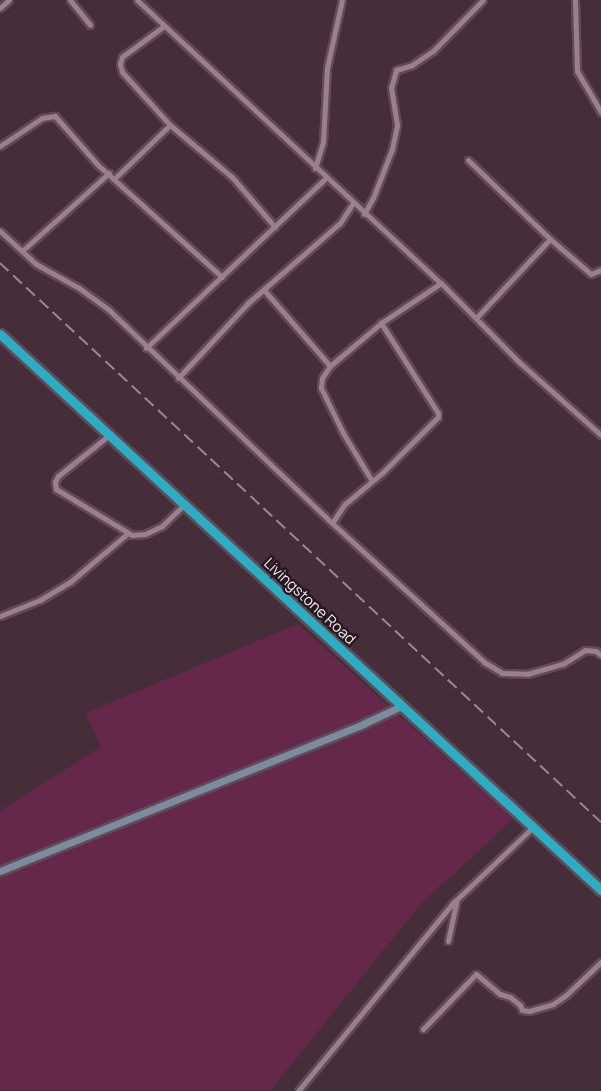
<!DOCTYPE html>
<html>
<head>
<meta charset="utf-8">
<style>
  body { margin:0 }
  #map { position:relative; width:601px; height:1091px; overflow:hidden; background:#462d3a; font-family:Manrope,sans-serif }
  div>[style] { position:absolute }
  .green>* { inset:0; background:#65284b }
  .roads { filter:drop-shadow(2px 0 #604b56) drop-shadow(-2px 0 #604b56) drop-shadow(0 2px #604b56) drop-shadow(0 -2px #604b56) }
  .street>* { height:5px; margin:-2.5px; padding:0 2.5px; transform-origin:2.5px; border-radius:2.5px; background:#9c7e8d }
  .secondary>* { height:7px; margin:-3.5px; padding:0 3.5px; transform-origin:3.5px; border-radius:3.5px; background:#7a8c9d }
  .highway>* { height:9px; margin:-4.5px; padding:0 4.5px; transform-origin:4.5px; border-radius:4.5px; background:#2baec3 }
  .rail>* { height:1.5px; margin-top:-0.75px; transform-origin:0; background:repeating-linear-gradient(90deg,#9c8792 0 12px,transparent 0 18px) }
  span { translate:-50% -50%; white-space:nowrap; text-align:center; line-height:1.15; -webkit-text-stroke:5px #251a1f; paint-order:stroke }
  .street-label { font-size:15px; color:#f6e6ee }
</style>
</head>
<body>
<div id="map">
  <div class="green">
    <div style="clip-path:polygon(298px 624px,513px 819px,420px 905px,270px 1091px,0 1091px,0 811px,101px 747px,86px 713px)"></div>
  </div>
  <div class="roads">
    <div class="street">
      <div style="left:70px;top:0;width:32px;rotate:51deg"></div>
      <div style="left:137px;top:0;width:415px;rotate:43deg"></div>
      <div style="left:441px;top:283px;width:111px;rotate:45.4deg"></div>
      <div style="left:519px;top:362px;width:110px;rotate:41.7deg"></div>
      <div style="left:575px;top:0;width:71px;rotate:88.4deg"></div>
      <div style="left:577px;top:71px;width:48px;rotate:59.7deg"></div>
      <div style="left:0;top:8px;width:12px;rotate:-42deg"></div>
      <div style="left:164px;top:26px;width:52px;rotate:143.6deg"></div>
      <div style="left:122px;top:57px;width:7px;rotate:106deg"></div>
      <div style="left:120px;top:64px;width:8px;rotate:76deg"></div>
      <div style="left:122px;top:72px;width:72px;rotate:47.8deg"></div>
      <div style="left:170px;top:125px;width:81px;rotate:40deg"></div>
      <div style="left:232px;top:177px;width:66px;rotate:49.3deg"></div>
      <div style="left:0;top:146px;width:50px;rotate:-33.7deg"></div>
      <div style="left:42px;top:118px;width:13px;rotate:-9deg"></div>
      <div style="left:55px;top:116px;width:65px;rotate:48.7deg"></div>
      <div style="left:98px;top:165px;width:167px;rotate:42.1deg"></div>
      <div style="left:468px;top:160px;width:114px;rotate:43.9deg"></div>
      <div style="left:550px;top:239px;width:108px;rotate:133.1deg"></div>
      <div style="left:315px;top:168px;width:27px;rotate:-73deg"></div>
      <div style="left:323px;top:142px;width:74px;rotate:-86.9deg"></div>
      <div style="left:327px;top:68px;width:70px;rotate:-77.6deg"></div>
      <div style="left:114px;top:179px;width:78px;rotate:-44deg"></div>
      <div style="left:364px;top:214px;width:18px;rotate:-61deg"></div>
      <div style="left:373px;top:198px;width:53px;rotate:-68.8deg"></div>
      <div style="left:392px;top:149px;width:25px;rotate:-78deg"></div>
      <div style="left:397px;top:125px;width:37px;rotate:-99deg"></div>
      <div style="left:391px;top:88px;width:19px;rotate:-74deg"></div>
      <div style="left:396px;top:70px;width:17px;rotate:-17deg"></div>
      <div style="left:412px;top:65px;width:25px;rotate:-34deg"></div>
      <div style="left:433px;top:51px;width:71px;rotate:-45.6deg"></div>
      <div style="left:0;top:231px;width:49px;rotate:42.5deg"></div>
      <div style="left:36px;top:264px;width:49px;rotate:29.2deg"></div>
      <div style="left:79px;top:288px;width:37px;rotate:36deg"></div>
      <div style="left:109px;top:310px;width:308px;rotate:43.7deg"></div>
      <div style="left:332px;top:523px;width:206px;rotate:42.4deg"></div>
      <div style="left:484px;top:662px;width:21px;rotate:31deg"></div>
      <div style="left:502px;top:673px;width:25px;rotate:2deg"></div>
      <div style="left:527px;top:674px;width:37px;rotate:-16deg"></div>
      <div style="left:563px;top:664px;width:26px;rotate:-32deg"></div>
      <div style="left:585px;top:650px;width:11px;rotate:5deg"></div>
      <div style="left:596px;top:651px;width:6px;rotate:39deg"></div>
      <div style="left:550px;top:239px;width:54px;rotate:40.5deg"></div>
      <div style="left:591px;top:274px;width:11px;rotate:-22deg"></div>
      <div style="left:22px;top:251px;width:117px;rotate:-41.9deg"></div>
      <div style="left:264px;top:290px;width:101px;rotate:49deg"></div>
      <div style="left:330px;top:366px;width:67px;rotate:-40.1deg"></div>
      <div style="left:381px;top:323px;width:72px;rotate:-33.7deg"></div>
      <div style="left:146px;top:348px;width:248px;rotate:-43.4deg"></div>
      <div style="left:330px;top:366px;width:14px;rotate:124deg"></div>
      <div style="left:322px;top:378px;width:10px;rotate:96deg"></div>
      <div style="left:321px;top:388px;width:50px;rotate:63.9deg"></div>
      <div style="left:343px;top:433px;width:56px;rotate:58.9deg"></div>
      <div style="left:178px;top:378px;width:103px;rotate:-47deg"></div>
      <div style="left:248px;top:303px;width:122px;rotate:-41deg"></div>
      <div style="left:340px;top:223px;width:24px;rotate:-57deg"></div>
      <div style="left:108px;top:436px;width:64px;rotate:141.3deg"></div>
      <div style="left:58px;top:476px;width:7px;rotate:117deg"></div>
      <div style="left:55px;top:482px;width:7px;rotate:82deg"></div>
      <div style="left:56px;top:489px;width:89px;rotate:31.2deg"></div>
      <div style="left:132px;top:535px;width:13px;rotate:-4deg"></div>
      <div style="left:145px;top:534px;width:19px;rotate:-25deg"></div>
      <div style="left:162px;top:526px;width:30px;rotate:-44deg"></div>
      <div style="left:332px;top:523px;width:23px;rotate:-56deg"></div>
      <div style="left:345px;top:504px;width:48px;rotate:-40deg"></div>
      <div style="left:382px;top:473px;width:79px;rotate:-45deg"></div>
      <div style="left:438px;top:417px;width:4px;rotate:-90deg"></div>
      <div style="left:438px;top:413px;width:107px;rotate:-122.3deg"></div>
      <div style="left:0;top:616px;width:43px;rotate:-21.8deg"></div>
      <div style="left:40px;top:600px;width:35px;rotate:-31deg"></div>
      <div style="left:70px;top:582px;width:75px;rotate:-40.1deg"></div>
      <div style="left:448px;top:941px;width:40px;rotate:-78deg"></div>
      <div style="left:423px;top:1029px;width:76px;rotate:-46.1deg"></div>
      <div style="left:476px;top:974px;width:31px;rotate:40deg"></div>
      <div style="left:500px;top:994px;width:10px;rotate:17deg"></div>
      <div style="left:510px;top:997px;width:13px;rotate:39deg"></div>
      <div style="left:520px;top:1005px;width:5px;rotate:68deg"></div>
      <div style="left:522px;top:1010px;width:7px;rotate:8deg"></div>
      <div style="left:529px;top:1011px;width:25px;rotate:-16deg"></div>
      <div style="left:553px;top:1004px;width:14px;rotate:-34deg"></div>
      <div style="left:565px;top:996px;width:50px;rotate:-43.4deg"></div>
      <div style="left:298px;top:1091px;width:245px;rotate:-50.5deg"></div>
      <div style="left:454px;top:902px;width:109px;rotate:-43.5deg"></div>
    </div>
    <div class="secondary">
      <div style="left:0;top:871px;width:392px;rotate:-22deg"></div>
      <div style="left:363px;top:724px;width:42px;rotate:-25.3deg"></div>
    </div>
    <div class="highway">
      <div style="left:0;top:334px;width:819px;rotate:42.77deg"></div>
    </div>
  </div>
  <div class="rail">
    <div style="left:0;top:263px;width:821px;rotate:42.93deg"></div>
  </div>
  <div class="street-label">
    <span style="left:310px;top:601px;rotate:43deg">Livingstone Road</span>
  </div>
</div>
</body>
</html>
